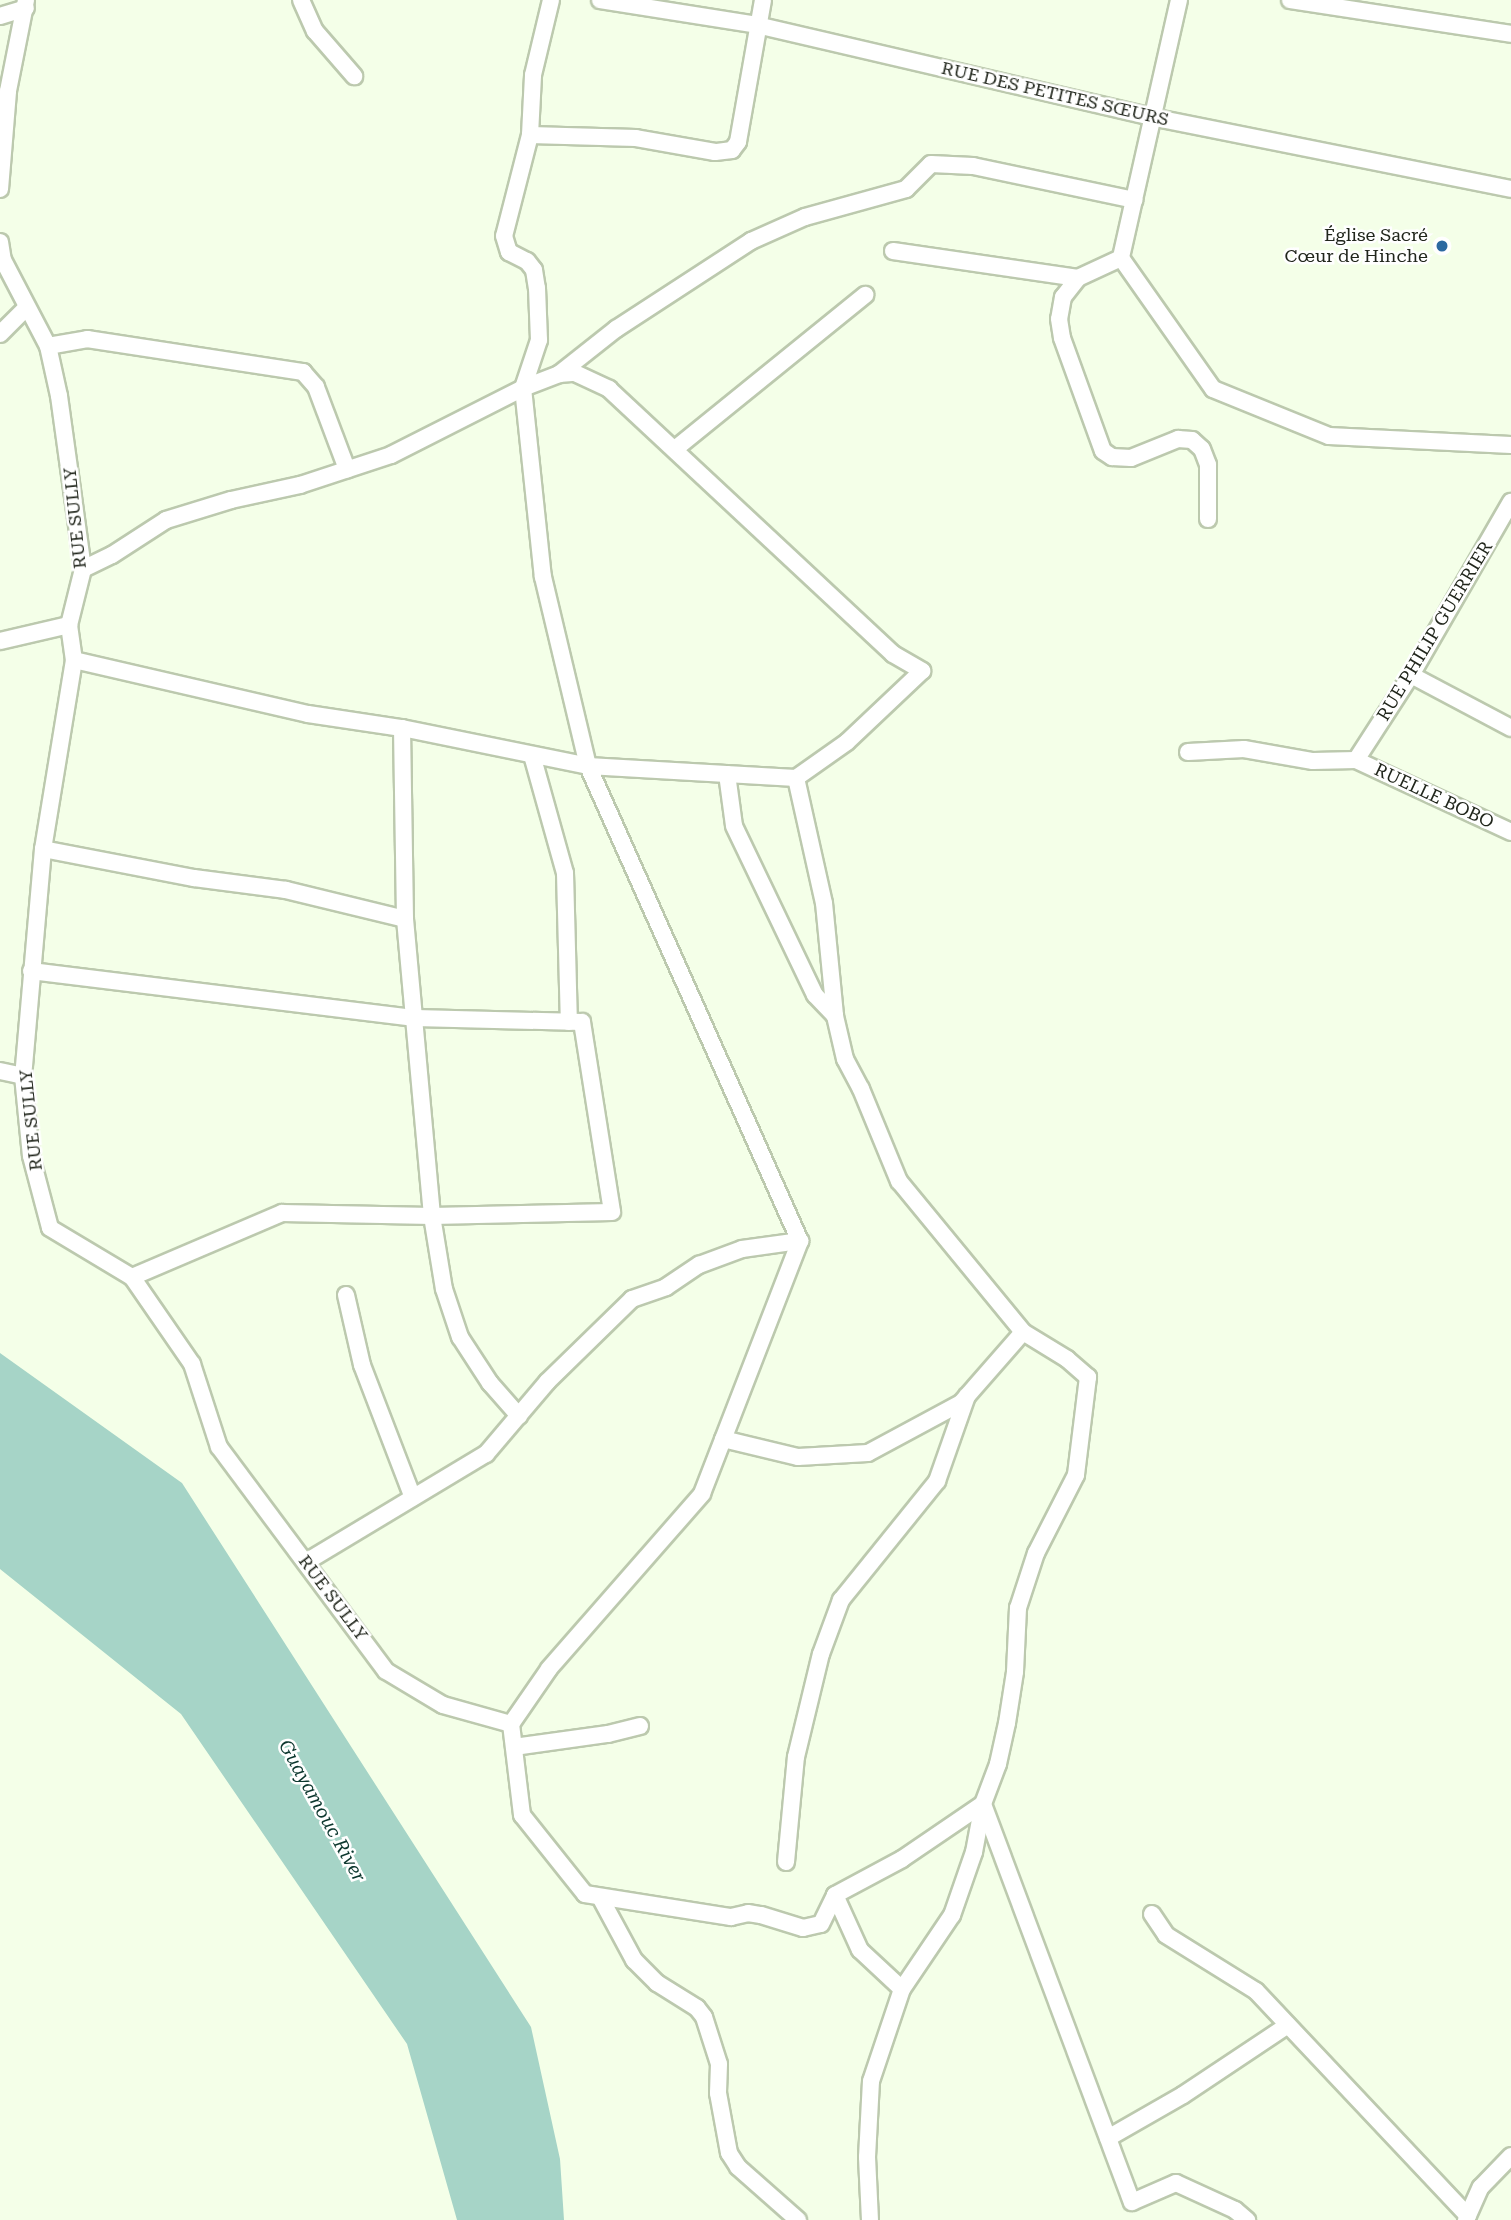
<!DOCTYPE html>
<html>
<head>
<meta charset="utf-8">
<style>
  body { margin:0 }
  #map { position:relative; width:1511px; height:2220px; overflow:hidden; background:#f4ffe8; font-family:"Roboto Serif",serif }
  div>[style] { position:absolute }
  .water>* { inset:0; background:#a6d4c7 }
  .roads { filter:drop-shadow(2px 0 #bcc9ae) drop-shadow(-2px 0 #bcc9ae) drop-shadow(0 2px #bcc9ae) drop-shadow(0 -2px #bcc9ae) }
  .minor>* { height:16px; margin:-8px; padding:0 8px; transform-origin:8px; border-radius:8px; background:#fff }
  .dots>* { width:19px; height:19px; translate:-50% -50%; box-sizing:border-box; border:4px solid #fff; border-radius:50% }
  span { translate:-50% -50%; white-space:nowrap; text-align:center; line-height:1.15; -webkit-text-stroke:5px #fff; paint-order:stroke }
  .street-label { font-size:18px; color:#21261c }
  .poi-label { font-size:18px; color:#21261c }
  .right { translate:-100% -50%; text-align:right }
  .water-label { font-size:19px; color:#0c372e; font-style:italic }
</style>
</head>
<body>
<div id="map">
  <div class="water">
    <div style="clip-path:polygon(0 1353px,182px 1483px,531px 2027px,560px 2159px,564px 2220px,457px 2220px,407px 2044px,181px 1714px,0 1569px)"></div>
  </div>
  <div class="roads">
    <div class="minor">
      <div style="left:301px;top:0;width:34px;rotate:66deg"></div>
      <div style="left:315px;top:31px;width:60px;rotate:49.1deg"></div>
      <div style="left:600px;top:0;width:159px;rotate:9deg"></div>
      <div style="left:757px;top:25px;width:405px;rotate:13.1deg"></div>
      <div style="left:1151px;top:117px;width:367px;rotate:11.3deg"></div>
      <div style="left:763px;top:0;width:144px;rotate:100deg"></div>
      <div style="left:738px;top:142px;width:10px;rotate:127deg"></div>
      <div style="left:732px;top:150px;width:17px;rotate:173deg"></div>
      <div style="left:715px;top:152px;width:80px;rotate:-170deg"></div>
      <div style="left:636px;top:138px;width:106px;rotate:-178.4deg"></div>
      <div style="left:530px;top:135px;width:104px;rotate:104.4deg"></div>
      <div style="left:504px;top:236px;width:17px;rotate:73deg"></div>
      <div style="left:509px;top:252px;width:20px;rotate:27deg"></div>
      <div style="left:527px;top:261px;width:11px;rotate:52deg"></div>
      <div style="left:534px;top:270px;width:18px;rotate:81deg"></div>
      <div style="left:537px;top:288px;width:52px;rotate:87.8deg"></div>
      <div style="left:539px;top:340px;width:51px;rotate:108.4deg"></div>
      <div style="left:523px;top:388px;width:190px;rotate:84deg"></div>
      <div style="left:543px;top:577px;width:194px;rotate:76.6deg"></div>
      <div style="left:588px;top:766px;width:520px;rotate:65.95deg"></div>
      <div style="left:800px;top:1241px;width:271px;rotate:111.2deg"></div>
      <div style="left:702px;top:1494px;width:232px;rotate:131.2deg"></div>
      <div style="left:549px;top:1669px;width:67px;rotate:124.6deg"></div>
      <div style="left:511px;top:1724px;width:92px;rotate:83.1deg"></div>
      <div style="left:522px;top:1815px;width:101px;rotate:51.4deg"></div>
      <div style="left:585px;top:1894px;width:148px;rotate:9deg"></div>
      <div style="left:731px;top:1917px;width:17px;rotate:-13deg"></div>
      <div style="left:748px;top:1913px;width:13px;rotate:9deg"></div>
      <div style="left:761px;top:1915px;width:44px;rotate:17.2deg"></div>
      <div style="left:803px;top:1928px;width:18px;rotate:-13deg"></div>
      <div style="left:821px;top:1924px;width:32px;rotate:-64deg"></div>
      <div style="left:835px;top:1895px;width:76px;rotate:-28.2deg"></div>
      <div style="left:902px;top:1859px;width:98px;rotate:-34.2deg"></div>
      <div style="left:983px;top:1804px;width:425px;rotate:69.5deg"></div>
      <div style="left:1132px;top:2202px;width:48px;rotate:-23.4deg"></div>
      <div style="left:1176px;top:2183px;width:65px;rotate:24.6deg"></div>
      <div style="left:1235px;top:2210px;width:16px;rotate:40deg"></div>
      <div style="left:1179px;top:0;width:264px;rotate:102.7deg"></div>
      <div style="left:1121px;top:258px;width:160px;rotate:54.9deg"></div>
      <div style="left:1213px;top:389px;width:125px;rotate:22.1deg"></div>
      <div style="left:1329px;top:436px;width:182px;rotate:2.8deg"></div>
      <div style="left:1290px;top:0;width:224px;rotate:8.7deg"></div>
      <div style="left:0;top:16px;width:27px;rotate:-17deg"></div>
      <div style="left:530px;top:135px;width:60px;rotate:-87.1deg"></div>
      <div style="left:533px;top:75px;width:77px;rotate:-76.5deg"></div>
      <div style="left:0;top:189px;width:98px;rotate:-85.3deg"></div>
      <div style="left:8px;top:91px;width:93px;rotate:-78.8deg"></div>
      <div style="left:0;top:242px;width:18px;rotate:81deg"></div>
      <div style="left:3px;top:260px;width:97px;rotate:62.4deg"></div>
      <div style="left:48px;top:346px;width:51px;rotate:77.6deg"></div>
      <div style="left:59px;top:396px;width:175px;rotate:82.1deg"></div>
      <div style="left:83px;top:569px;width:58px;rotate:104deg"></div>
      <div style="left:69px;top:625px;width:35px;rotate:82deg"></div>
      <div style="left:74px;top:660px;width:192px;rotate:99.3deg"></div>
      <div style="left:43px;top:849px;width:228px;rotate:95deg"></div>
      <div style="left:23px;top:1076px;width:80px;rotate:84.3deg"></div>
      <div style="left:31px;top:1156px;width:74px;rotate:75.2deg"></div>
      <div style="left:50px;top:1228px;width:96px;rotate:30.9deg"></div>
      <div style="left:132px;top:1277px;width:106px;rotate:55.4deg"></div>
      <div style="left:192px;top:1364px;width:87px;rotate:72deg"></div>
      <div style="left:219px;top:1447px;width:279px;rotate:53.3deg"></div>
      <div style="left:386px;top:1671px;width:66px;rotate:30.8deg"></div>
      <div style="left:443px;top:1705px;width:71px;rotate:15.6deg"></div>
      <div style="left:893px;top:251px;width:187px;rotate:8.3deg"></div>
      <div style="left:1121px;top:258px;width:47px;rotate:155.1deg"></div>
      <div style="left:1078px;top:278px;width:24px;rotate:128deg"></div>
      <div style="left:1063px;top:297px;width:22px;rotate:100deg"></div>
      <div style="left:1059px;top:319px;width:19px;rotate:81deg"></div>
      <div style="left:1062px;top:338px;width:120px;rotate:70.1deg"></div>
      <div style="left:1103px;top:451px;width:11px;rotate:34deg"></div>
      <div style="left:1112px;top:457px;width:19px;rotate:3deg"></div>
      <div style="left:1131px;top:458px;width:51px;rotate:-22deg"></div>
      <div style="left:1178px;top:439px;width:14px;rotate:4deg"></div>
      <div style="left:1192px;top:440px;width:13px;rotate:42deg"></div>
      <div style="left:1202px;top:449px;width:17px;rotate:69deg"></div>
      <div style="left:1208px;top:465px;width:54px;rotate:90deg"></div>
      <div style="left:0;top:334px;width:37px;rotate:-45deg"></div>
      <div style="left:48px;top:346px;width:40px;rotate:-10deg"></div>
      <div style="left:87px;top:339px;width:219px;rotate:8.7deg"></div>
      <div style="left:303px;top:372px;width:20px;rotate:49deg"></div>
      <div style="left:316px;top:387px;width:88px;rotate:69.3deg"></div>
      <div style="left:559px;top:374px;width:73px;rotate:-38.3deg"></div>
      <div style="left:616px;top:329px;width:161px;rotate:-33.1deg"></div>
      <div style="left:751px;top:241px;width:59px;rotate:-24deg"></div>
      <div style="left:805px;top:217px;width:105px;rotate:-15.5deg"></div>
      <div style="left:906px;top:189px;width:35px;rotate:-45deg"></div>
      <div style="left:931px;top:164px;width:42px;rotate:2.7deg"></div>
      <div style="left:973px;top:166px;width:165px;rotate:11.9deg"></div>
      <div style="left:675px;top:449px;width:245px;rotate:-39deg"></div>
      <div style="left:83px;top:569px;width:32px;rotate:-26deg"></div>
      <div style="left:112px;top:555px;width:64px;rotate:-32.9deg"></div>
      <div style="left:166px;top:520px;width:68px;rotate:-17.1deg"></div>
      <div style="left:231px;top:500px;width:71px;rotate:-12.3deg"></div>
      <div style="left:300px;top:485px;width:96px;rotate:-18.2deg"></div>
      <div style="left:391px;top:455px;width:148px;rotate:-26.9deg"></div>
      <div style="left:523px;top:388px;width:39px;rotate:-21deg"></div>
      <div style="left:559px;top:374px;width:16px;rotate:-4deg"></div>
      <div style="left:575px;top:373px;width:38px;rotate:25deg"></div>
      <div style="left:609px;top:389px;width:388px;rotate:43deg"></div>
      <div style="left:893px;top:654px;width:34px;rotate:30deg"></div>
      <div style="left:922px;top:671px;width:103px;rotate:136.6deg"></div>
      <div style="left:847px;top:742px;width:62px;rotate:144.8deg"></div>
      <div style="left:796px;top:778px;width:128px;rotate:77.4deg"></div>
      <div style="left:824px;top:903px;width:114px;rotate:84.4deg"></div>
      <div style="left:835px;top:1016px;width:44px;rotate:76.9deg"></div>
      <div style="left:845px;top:1059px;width:34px;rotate:62deg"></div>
      <div style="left:861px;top:1089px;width:100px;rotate:67.6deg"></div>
      <div style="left:899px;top:1181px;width:195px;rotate:50.6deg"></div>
      <div style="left:1023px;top:1332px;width:52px;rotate:31.5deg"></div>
      <div style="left:1067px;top:1359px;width:28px;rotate:41deg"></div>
      <div style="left:1088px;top:1377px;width:99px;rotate:97deg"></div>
      <div style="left:1076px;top:1475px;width:88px;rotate:117.1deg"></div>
      <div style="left:1036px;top:1553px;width:58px;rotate:108.1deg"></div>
      <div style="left:1018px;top:1608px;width:64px;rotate:92.7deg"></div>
      <div style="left:1015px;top:1672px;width:52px;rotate:98.9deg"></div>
      <div style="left:1007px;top:1723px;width:42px;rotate:102.4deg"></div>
      <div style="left:998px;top:1764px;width:43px;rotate:110.6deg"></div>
      <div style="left:983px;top:1804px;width:49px;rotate:100.6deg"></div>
      <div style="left:974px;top:1852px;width:67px;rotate:109.2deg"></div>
      <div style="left:952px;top:1915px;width:89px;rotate:124deg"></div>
      <div style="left:902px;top:1989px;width:97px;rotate:108.6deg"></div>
      <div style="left:871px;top:2081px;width:76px;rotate:93deg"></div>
      <div style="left:867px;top:2157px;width:63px;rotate:87.3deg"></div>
      <div style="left:0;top:641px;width:71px;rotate:-13.1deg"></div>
      <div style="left:74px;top:660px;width:240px;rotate:13deg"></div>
      <div style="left:308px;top:714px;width:95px;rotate:8.5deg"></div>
      <div style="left:402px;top:728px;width:190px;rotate:11.5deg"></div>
      <div style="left:588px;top:766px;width:208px;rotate:3.3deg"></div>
      <div style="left:1411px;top:675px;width:113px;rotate:27.9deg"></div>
      <div style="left:402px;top:728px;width:191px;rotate:89.1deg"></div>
      <div style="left:405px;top:919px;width:298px;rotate:84.8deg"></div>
      <div style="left:432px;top:1216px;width:74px;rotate:80.7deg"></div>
      <div style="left:444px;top:1289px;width:51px;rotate:71.6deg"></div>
      <div style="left:460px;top:1337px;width:55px;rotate:56.9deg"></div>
      <div style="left:490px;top:1383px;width:44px;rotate:48.7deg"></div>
      <div style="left:1188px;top:752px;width:56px;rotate:-3.1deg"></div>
      <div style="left:1244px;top:749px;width:70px;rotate:9.9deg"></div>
      <div style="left:1313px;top:761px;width:43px;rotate:-1.3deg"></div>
      <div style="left:1356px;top:760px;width:171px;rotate:24.9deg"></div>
      <div style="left:532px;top:755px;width:123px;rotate:74.4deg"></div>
      <div style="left:565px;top:873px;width:149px;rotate:88.5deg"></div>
      <div style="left:1356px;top:760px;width:101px;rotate:-57.1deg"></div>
      <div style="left:1411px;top:675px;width:200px;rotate:-60deg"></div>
      <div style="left:727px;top:774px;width:52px;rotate:82.3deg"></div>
      <div style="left:734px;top:826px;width:187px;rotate:64.4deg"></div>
      <div style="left:815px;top:995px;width:29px;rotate:46deg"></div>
      <div style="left:43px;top:849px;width:154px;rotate:10.9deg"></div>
      <div style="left:194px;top:878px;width:93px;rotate:7.4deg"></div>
      <div style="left:286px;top:890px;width:122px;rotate:13.7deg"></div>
      <div style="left:31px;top:971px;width:387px;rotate:7deg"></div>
      <div style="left:415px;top:1018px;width:167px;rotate:1.4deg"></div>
      <div style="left:582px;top:1022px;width:192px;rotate:81deg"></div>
      <div style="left:612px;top:1212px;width:180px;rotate:178.7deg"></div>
      <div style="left:432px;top:1216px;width:150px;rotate:-178.9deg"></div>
      <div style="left:282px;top:1213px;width:163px;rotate:156.9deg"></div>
      <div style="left:0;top:1071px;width:24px;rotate:12deg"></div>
      <div style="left:346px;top:1295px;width:72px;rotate:77.1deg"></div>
      <div style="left:362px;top:1365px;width:142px;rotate:69deg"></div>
      <div style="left:723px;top:1439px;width:77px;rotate:13.5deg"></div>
      <div style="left:798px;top:1457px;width:70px;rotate:-3.3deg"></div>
      <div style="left:868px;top:1453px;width:106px;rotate:-28.3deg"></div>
      <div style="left:961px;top:1403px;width:94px;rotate:-48.9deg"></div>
      <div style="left:306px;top:1562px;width:210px;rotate:-31deg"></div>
      <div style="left:486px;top:1454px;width:94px;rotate:-49.7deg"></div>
      <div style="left:547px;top:1382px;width:119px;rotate:-44.3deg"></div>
      <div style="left:632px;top:1299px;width:36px;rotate:-19deg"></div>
      <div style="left:666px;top:1287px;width:40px;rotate:-34deg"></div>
      <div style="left:699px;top:1265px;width:46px;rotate:-20.4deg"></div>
      <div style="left:742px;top:1249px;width:59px;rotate:-7.9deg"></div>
      <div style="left:514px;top:1747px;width:95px;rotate:-7.9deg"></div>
      <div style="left:608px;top:1734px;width:33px;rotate:-14deg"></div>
      <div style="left:786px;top:1862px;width:105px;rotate:-84.6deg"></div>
      <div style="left:796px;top:1757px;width:106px;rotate:-76.4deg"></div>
      <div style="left:821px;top:1654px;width:58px;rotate:-69.7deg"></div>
      <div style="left:841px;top:1600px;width:153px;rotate:-51.1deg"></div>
      <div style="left:937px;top:1481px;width:90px;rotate:-70.6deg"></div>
      <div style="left:835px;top:1895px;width:60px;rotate:65.6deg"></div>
      <div style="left:860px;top:1950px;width:57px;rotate:42.9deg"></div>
      <div style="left:600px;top:1897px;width:72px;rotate:61.6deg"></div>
      <div style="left:634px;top:1960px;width:33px;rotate:45deg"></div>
      <div style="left:657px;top:1983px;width:47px;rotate:32deg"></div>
      <div style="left:697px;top:2008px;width:11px;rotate:52deg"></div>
      <div style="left:704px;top:2017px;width:49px;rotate:72.3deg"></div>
      <div style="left:719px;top:2064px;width:29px;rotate:92deg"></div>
      <div style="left:718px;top:2093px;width:61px;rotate:79.6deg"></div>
      <div style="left:729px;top:2153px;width:17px;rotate:57deg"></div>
      <div style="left:738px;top:2167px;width:80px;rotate:41.5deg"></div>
      <div style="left:1152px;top:1914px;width:25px;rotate:56deg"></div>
      <div style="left:1166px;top:1935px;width:106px;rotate:31.9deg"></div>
      <div style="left:1256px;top:1991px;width:309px;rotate:46.7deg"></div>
      <div style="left:1108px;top:2138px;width:86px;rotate:-29.8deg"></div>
      <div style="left:1183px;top:2095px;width:126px;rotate:-33.7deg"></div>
      <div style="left:1466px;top:2220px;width:36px;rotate:-66deg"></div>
      <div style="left:1481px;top:2187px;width:43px;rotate:-45.9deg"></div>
    </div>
  </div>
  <div class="dots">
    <div style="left:1442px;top:246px;background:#2c69a0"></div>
  </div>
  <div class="street-label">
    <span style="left:1055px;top:94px;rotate:13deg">RUE DES PETITES SŒURS</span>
    <span style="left:75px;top:518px;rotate:-96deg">RUE SULLY</span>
    <span style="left:1435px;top:631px;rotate:-59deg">RUE PHILIP GUERRIER</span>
    <span style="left:1434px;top:796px;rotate:25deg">RUELLE BOBO</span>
    <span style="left:31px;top:1120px;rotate:-96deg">RUE SULLY</span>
    <span style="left:333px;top:1598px;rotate:53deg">RUE SULLY</span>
  </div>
  <div class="poi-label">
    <span class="right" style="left:1428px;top:246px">Église Sacré<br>Cœur de Hinche</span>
  </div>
  <div class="water-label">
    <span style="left:322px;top:1811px;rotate:61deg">Guayamouc River</span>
  </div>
</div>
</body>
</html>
